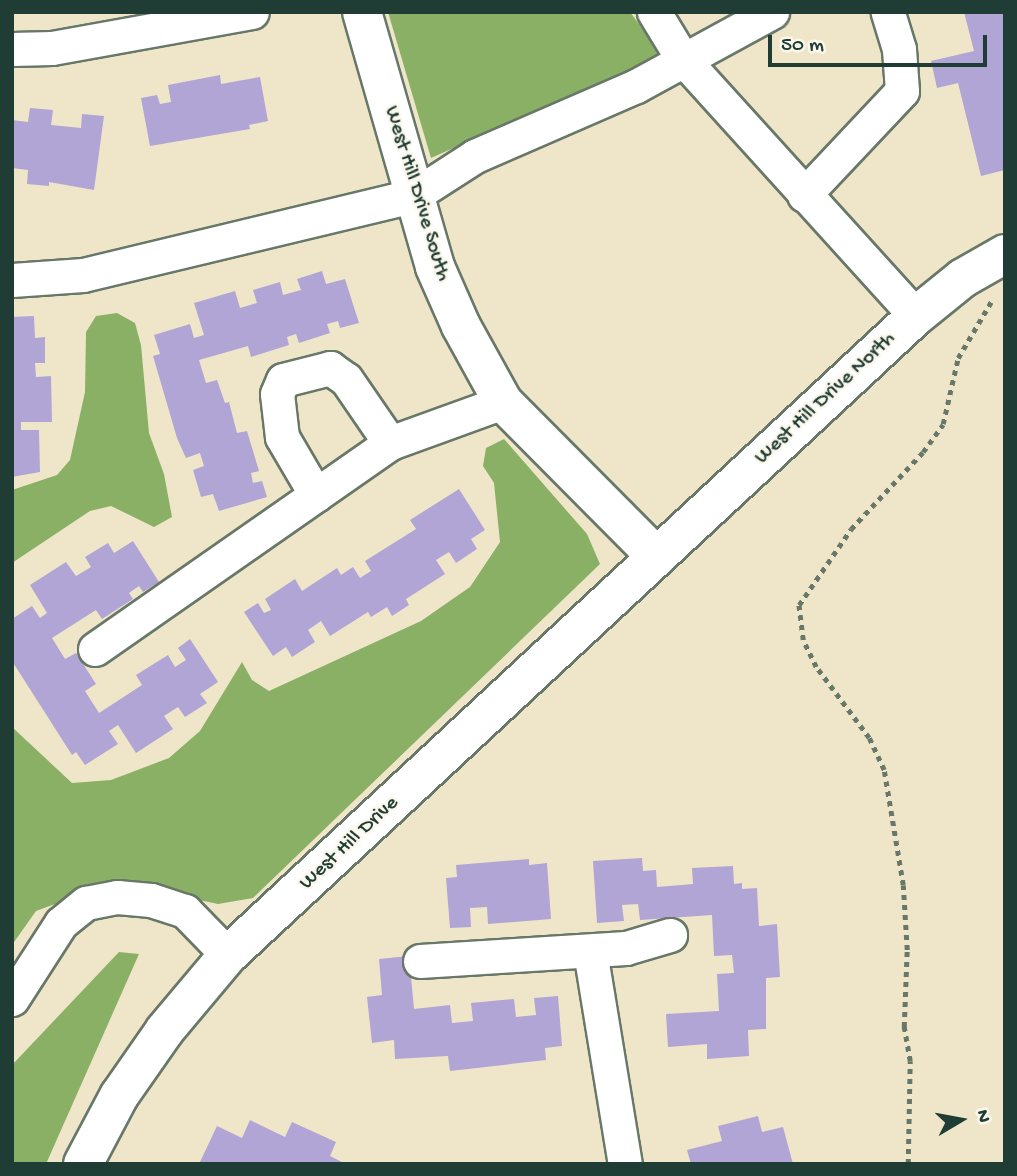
<!DOCTYPE html>
<html>
<head>
<meta charset="utf-8">
<style>
  body { margin:0 }
  #map { position:relative; width:1017px; height:1176px; overflow:hidden; background:#efe6ca; font-family:"Gochi Hand",sans-serif }
  div>[style] { position:absolute }
  .forest>* { inset:0; background:#8ab066 }
  .building>* { inset:0; background:#b0a5d4 }
  .path>* { height:4.5px; margin-top:-2.25px; transform-origin:0; background:repeating-linear-gradient(90deg,#687868 0 5px,transparent 0 10px) }
  .roads { filter:drop-shadow(2px 0 #687868) drop-shadow(-2px 0 #687868) drop-shadow(0 2px #687868) drop-shadow(0 -2px #687868) }
  .minor>* { height:33px; margin:-16.5px; padding:0 16.5px; transform-origin:16.5px; border-radius:16.5px; background:#fff }
  .tertiary>* { height:38px; margin:-19px; padding:0 19px; transform-origin:19px; border-radius:19px; background:#fff }
  span { translate:-50% -50%; white-space:nowrap; text-align:center; line-height:1.15; -webkit-text-stroke:5px #fbf7ec; paint-order:stroke }
  .street-label { font-size:21px; color:#1f3d34 }
  .frame { position:absolute; inset:0; border:14px solid #1f3d34; pointer-events:none }
  .north { position:absolute; left:926px; top:1085px; width:70px; height:70px; -webkit-text-stroke:5px #fbf7ec; paint-order:stroke; rotate:80deg; font-size:19px; font-weight:700; line-height:28px; text-align:center; color:#1f3d34 }
  .north::after { content:''; display:block; margin:auto; width:24px; height:32px; background:#1f3d34; clip-path:polygon(50% 0,100% 100%,50% 72%,0 100%) }
  .scale { position:absolute; left:768px; top:35px; width:219px; height:32px; box-sizing:border-box; border:4px solid #1f3d34; border-top:0; padding-left:9px; font-size:21px; line-height:24px; white-space:nowrap; color:#1f3d34; -webkit-text-stroke:5px #fbf7ec; paint-order:stroke }
</style>
</head>
<body>
<div id="map">
  <div class="forest">
    <div style="clip-path:polygon(388px 12px,630px 12px,662px 55px,431px 158px)"></div>
    <div style="clip-path:polygon(117px 313px,135px 323px,141px 345px,149px 433px,164px 474px,172px 517px,154px 527px,111px 506px,90px 511px,12px 563px,12px 490px,57px 475px,70px 460px,85px 392px,86px 332px,96px 316px)"></div>
    <div style="clip-path:polygon(504px 439px,587px 534px,600px 564px,253px 898px,218px 904px,115px 882px,36px 911px,12px 945px,12px 727px,72px 783px,111px 780px,169px 758px,200px 731px,242px 662px,252px 680px,269px 691px,421px 621px,470px 587px,500px 542px,494px 483px,483px 466px,486px 448px)"></div>
    <div style="clip-path:polygon(119px 952px,139px 954px,46px 1164px,12px 1164px,12px 1065px)"></div>
  </div>
  <div class="building">
    <div style="clip-path:polygon(964px 12px,1005px 12px,1005px 170px,981px 176px,958px 83px,937px 88px,931px 61px,974px 51px)"></div>
    <div style="clip-path:polygon(220px 75px,221px 84px,260px 77px,268px 121px,249px 125px,250px 129px,150px 146px,141px 98px,157px 95px,160px 104px,171px 102px,168px 85px)"></div>
    <div style="clip-path:polygon(30px 108px,53px 110px,51px 125px,81px 128px,82px 114px,104px 116px,94px 190px,49px 182px,49px 186px,27px 184px,28px 170px,12px 168px,12px 120px,28px 122px)"></div>
    <div style="clip-path:polygon(322px 271px,326px 284px,345px 279px,359px 323px,340px 328px,338px 321px,327px 324px,330px 333px,299px 343px,296px 334px,287px 337px,289px 345px,251px 357px,248px 346px,199px 360px,206px 383px,217px 380px,225px 403px,229px 402px,237px 433px,247px 431px,259px 471px,251px 473px,253px 483px,262px 481px,267px 497px,219px 511px,213px 494px,201px 497px,193px 470px,204px 466px,200px 453px,186px 458px,177px 438px,153px 356px,160px 354px,154px 335px,190px 324px,194px 338px,204px 335px,194px 303px,235px 291px,240px 308px,257px 303px,253px 290px,280px 282px,283px 295px,301px 290px,297px 279px)"></div>
    <div style="clip-path:polygon(34px 316px,35px 338px,45px 337px,45px 363px,35px 363px,36px 377px,51px 376px,52px 422px,21px 422px,21px 430px,39px 430px,40px 472px,12px 477px,12px 317px)"></div>
    <div style="clip-path:polygon(459px 489px,485px 530px,471px 539px,477px 549px,456px 563px,449px 552px,436px 560px,445px 574px,406px 599px,409px 605px,392px 616px,387px 607px,371px 617px,368px 612px,330px 636px,321px 621px,308px 630px,315px 642px,292px 657px,286px 647px,273px 656px,244px 612px,258px 603px,264px 613px,271px 610px,265px 599px,295px 579px,302px 591px,337px 568px,341px 575px,353px 567px,360px 578px,371px 571px,365px 561px,416px 529px,410px 520px)"></div>
    <div style="clip-path:polygon(133px 541px,159px 582px,143px 592px,139px 586px,129px 593px,133px 599px,102px 619px,96px 610px,52px 638px,65px 659px,76px 653px,96px 684px,85px 691px,99px 713px,142px 685px,136px 675px,168px 655px,175px 667px,186px 660px,178px 648px,190px 639px,218px 682px,200px 694px,207px 703px,185px 717px,178px 707px,164px 716px,173px 729px,136px 753px,118px 725px,109px 731px,118px 744px,85px 765px,76px 752px,72px 755px,12px 661px,12px 619px,32px 606px,40px 618px,47px 613px,30px 585px,66px 562px,76px 576px,91px 567px,85px 557px,108px 543px,114px 553px)"></div>
    <div style="clip-path:polygon(642px 858px,643px 871px,656px 870px,657px 887px,693px 884px,692px 868px,733px 866px,734px 884px,742px 883px,742px 889px,757px 888px,759px 926px,777px 924px,780px 977px,766px 978px,766px 1029px,748px 1030px,749px 1056px,707px 1059px,707px 1044px,668px 1047px,666px 1014px,719px 1011px,717px 974px,734px 973px,732px 955px,714px 956px,712px 915px,640px 920px,638px 904px,622px 905px,624px 921px,597px 923px,593px 861px)"></div>
    <div style="clip-path:polygon(529px 859px,529px 865px,547px 863px,551px 919px,488px 924px,487px 907px,470px 908px,471px 927px,450px 928px,446px 878px,457px 877px,456px 865px)"></div>
    <div style="clip-path:polygon(409px 956px,414px 1009px,450px 1005px,452px 1023px,473px 1021px,471px 1003px,514px 999px,516px 1017px,536px 1015px,534px 998px,558px 996px,562px 1046px,545px 1048px,546px 1060px,450px 1071px,448px 1056px,395px 1059px,394px 1040px,372px 1043px,367px 997px,382px 995px,379px 959px)"></div>
    <div style="clip-path:polygon(758px 1116px,762px 1132px,783px 1127px,793px 1164px,691px 1164px,687px 1150px,722px 1141px,718px 1126px)"></div>
    <div style="clip-path:polygon(250px 1120px,285px 1137px,292px 1122px,336px 1142px,330px 1156px,342px 1162px,199px 1164px,217px 1126px,242px 1138px)"></div>
  </div>
  <div class="path">
    <div style="left:908px;top:1164px;width:103px;rotate:-88.9deg"></div>
    <div style="left:910px;top:1061px;width:35px;rotate:-100deg"></div>
    <div style="left:904px;top:1027px;width:77px;rotate:-87.8deg"></div>
    <div style="left:907px;top:950px;width:65px;rotate:-93.5deg"></div>
    <div style="left:903px;top:885px;width:117px;rotate:-99.4deg"></div>
    <div style="left:884px;top:770px;width:35px;rotate:-115deg"></div>
    <div style="left:869px;top:738px;width:89px;rotate:-126.7deg"></div>
    <div style="left:816px;top:667px;width:30px;rotate:-116deg"></div>
    <div style="left:803px;top:640px;width:35px;rotate:-97deg"></div>
    <div style="left:799px;top:605px;width:92px;rotate:-55.6deg"></div>
    <div style="left:851px;top:529px;width:105px;rotate:-46.9deg"></div>
    <div style="left:923px;top:452px;width:34px;rotate:-54deg"></div>
    <div style="left:943px;top:424px;width:68px;rotate:-77.2deg"></div>
    <div style="left:958px;top:358px;width:65px;rotate:-59.5deg"></div>
  </div>
  <div class="roads">
    <div class="minor">
      <div style="left:654px;top:12px;width:54px;rotate:58.7deg"></div>
      <div style="left:682px;top:58px;width:348px;rotate:47.8deg"></div>
      <div style="left:12px;top:49px;width:40px;rotate:-1.4deg"></div>
      <div style="left:52px;top:48px;width:203px;rotate:-10.2deg"></div>
      <div style="left:804px;top:195px;width:143px;rotate:-46.7deg"></div>
      <div style="left:902px;top:91px;width:42px;rotate:-94.1deg"></div>
      <div style="left:899px;top:49px;width:39px;rotate:-107deg"></div>
      <div style="left:12px;top:280px;width:71px;rotate:-4deg"></div>
      <div style="left:83px;top:275px;width:339px;rotate:-13.5deg"></div>
      <div style="left:413px;top:196px;width:74px;rotate:-32.8deg"></div>
      <div style="left:475px;top:156px;width:176px;rotate:-23.5deg"></div>
      <div style="left:636px;top:86px;width:155px;rotate:-28.6deg"></div>
      <div style="left:316px;top:495px;width:67px;rotate:-120.4deg"></div>
      <div style="left:282px;top:437px;width:43px;rotate:-96.6deg"></div>
      <div style="left:277px;top:394px;width:15px;rotate:-67deg"></div>
      <div style="left:283px;top:380px;width:49px;rotate:-14.3deg"></div>
      <div style="left:330px;top:368px;width:19px;rotate:35deg"></div>
      <div style="left:346px;top:379px;width:78px;rotate:55.5deg"></div>
      <div style="left:95px;top:649px;width:360px;rotate:-34.9deg"></div>
      <div style="left:390px;top:443px;width:120px;rotate:-19.9deg"></div>
      <div style="left:590px;top:951px;width:216px;rotate:80.7deg"></div>
      <div style="left:420px;top:961px;width:206px;rotate:-3.6deg"></div>
      <div style="left:626px;top:948px;width:46px;rotate:-16.5deg"></div>
      <div style="left:12px;top:999px;width:90px;rotate:-57.2deg"></div>
      <div style="left:61px;top:923px;width:32px;rotate:-39deg"></div>
      <div style="left:86px;top:903px;width:32px;rotate:-11deg"></div>
      <div style="left:117px;top:897px;width:34px;rotate:5deg"></div>
      <div style="left:151px;top:900px;width:36px;rotate:18deg"></div>
      <div style="left:185px;top:911px;width:62px;rotate:45.7deg"></div>
    </div>
    <div class="tertiary">
      <div style="left:362px;top:12px;width:265px;rotate:74deg"></div>
      <div style="left:435px;top:267px;width:64px;rotate:66.2deg"></div>
      <div style="left:461px;top:326px;width:87px;rotate:61.1deg"></div>
      <div style="left:503px;top:402px;width:216px;rotate:45.2deg"></div>
      <div style="left:83px;top:1164px;width:77px;rotate:-62.1deg"></div>
      <div style="left:119px;top:1096px;width:80px;rotate:-55.1deg"></div>
      <div style="left:165px;top:1030px;width:98px;rotate:-50deg"></div>
      <div style="left:228px;top:955px;width:939px;rotate:-42.89deg"></div>
      <div style="left:916px;top:316px;width:60px;rotate:-39deg"></div>
      <div style="left:963px;top:278px;width:48px;rotate:-29.7deg"></div>
    </div>
  </div>
  <div class="street-label">
    <span style="left:416px;top:194px;rotate:73deg">West Hill Drive South</span>
    <span style="left:826px;top:399px;rotate:-43deg">West Hill Drive North</span>
    <span style="left:350px;top:844px;rotate:-43deg">West Hill Drive</span>
  </div>
  <div class="frame"></div>
  <div class="north">N</div>
  <div class="scale">50 m</div>
</div>
</body>
</html>
